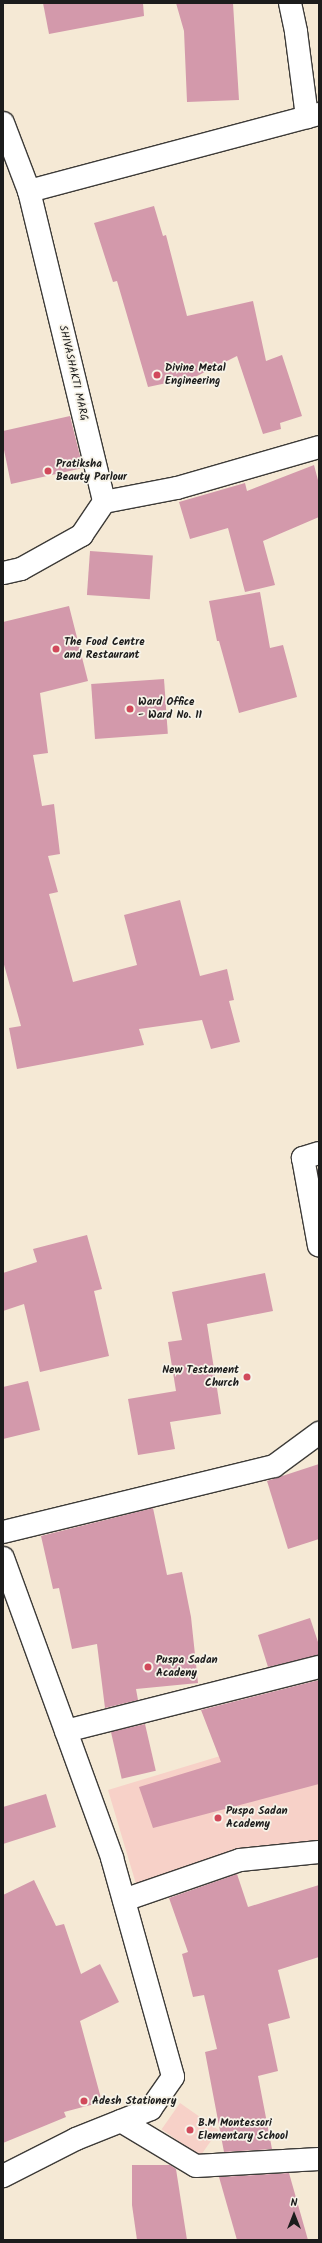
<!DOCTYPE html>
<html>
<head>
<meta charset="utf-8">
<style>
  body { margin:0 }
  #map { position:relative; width:322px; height:2243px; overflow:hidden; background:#f5e9d5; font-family:Kalam,sans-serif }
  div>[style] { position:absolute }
  .built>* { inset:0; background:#f7d1c8; transform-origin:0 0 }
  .building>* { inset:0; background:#d399ab; transform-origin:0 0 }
  .roads { filter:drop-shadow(1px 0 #3d3b38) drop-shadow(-1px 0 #3d3b38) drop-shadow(0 1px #3d3b38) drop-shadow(0 -1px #3d3b38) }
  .street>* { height:22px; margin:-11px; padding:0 11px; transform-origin:11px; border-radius:11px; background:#fff }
  .dots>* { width:11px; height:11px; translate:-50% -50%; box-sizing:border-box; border:2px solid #f7f3e8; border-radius:50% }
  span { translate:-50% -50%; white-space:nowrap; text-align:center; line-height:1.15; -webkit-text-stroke:3.5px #f7f3e8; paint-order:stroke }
  .poi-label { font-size:11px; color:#1c1c1c; font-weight:700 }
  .left { translate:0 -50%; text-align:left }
  .right { translate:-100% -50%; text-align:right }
  .street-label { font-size:11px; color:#1c1c1c }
  .frame { position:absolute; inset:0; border:4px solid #1c1c1c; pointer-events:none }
  .north { position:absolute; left:274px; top:2195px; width:40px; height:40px; -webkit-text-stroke:3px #f7f3e8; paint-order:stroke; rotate:0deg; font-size:11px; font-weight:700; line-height:16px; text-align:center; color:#1c1c1c }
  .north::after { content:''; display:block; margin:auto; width:14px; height:18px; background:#1c1c1c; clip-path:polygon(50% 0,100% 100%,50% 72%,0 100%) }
</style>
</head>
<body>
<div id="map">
  <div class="built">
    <div style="clip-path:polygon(250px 1747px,319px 1771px,319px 1847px,285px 1845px,136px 1884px,108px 1790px)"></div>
    <div style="left:180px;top:2103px;width:47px;height:32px;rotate:35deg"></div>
  </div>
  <div class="building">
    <div style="clip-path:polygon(43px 3px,143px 3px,144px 16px,49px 34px)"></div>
    <div style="clip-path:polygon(176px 3px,233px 3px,239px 100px,187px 102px,184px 31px)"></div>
    <div style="clip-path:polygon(154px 206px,163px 236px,166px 235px,187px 316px,253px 301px,266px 361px,282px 355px,302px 416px,280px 423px,281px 429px,263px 434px,237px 356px,195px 377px,148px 387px,117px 281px,113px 282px,94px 223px)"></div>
    <div style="clip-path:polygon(70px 416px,83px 468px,11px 484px,3px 445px,3px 431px)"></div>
    <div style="clip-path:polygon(314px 465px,319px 484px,319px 517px,263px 541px,275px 585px,245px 592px,228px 528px,190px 539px,179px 502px,245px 483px,247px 491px)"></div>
    <div style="left:90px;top:551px;width:63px;height:44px;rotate:4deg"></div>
    <div style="clip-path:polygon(260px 592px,270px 648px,283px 645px,297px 697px,239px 713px,219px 641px,217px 641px,209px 601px)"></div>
    <div style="clip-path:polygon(69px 606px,88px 681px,40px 693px,48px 753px,33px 755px,42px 806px,54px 804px,60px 854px,48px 856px,58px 892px,49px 894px,73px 982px,137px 965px,124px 915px,180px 900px,200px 976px,227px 969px,234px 1000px,229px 1001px,240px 1042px,211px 1049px,202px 1020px,139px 1029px,144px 1045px,17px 1069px,9px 1028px,21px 1026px,3px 961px,3px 622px)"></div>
    <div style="left:164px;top:679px;width:55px;height:73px;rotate:86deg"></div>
    <div style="clip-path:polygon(87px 1235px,102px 1289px,94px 1291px,109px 1356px,40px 1372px,24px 1304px,3px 1311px,3px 1273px,37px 1262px,33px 1249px)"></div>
    <div style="clip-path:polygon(265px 1273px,273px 1311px,207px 1324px,221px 1414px,170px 1422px,175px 1449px,138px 1455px,128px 1399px,176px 1391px,168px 1342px,182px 1340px,172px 1292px)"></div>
    <div style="clip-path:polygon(28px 1381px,40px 1430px,3px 1439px,3px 1387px)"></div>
    <div style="clip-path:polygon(319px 1464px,319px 1539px,288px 1549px,267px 1481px)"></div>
    <div style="clip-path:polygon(153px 1508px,167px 1575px,182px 1572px,191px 1617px,198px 1683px,136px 1689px,138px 1700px,105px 1708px,97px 1644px,72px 1649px,59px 1588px,53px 1589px,41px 1536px)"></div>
    <div style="clip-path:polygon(310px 1618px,319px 1645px,319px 1655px,268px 1667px,258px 1635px)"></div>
    <div style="clip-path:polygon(319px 1680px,319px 1784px,153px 1828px,139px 1787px,221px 1762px,201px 1710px)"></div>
    <div style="left:145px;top:1724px;width:48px;height:35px;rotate:77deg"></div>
    <div style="clip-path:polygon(46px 1794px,56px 1827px,3px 1844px,3px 1807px)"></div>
    <div style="clip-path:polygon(237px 1874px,248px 1907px,319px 1885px,319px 1957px,278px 1970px,290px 2018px,268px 2024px,278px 2071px,258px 2076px,272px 2149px,224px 2152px,205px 2052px,217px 2049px,204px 1995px,193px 1997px,182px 1954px,188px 1952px,169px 1898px)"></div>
    <div style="clip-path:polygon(34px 1880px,56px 1926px,64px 1924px,81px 1974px,100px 1964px,119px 2002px,80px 2021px,102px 2102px,64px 2112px,66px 2117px,3px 2143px,3px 1895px)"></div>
    <div style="clip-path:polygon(132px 2165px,170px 2165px,176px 2169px,187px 2240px,137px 2240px,132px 2205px)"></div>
    <div style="clip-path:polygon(289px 2173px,308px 2240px,237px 2240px,219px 2177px)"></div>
  </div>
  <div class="roads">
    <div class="street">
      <div style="left:290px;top:3px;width:30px;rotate:78deg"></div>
      <div style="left:296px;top:32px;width:86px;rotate:82.6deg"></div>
      <div style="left:3px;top:123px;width:73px;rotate:69.1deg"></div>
      <div style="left:29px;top:191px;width:320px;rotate:76.4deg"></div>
      <div style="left:104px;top:502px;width:40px;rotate:124deg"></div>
      <div style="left:82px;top:535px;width:70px;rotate:150.9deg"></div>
      <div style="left:21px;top:569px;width:18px;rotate:167deg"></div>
      <div style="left:29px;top:191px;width:300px;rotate:-14.9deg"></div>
      <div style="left:104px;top:502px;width:74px;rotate:-10.9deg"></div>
      <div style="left:177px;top:488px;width:148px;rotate:-16.1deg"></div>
      <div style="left:319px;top:1153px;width:17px;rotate:163deg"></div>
      <div style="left:303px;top:1158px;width:89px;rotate:79.7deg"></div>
      <div style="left:3px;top:1532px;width:279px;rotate:-13.7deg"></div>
      <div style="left:274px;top:1466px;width:56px;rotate:-36.3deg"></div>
      <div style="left:3px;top:1558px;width:319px;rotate:70deg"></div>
      <div style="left:112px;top:1858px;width:227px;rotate:74.4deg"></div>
      <div style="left:173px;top:2077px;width:39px;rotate:125deg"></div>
      <div style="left:151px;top:2109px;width:81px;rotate:158.2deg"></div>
      <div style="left:76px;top:2139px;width:82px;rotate:153.1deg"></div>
      <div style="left:66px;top:1731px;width:261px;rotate:-14.2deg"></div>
      <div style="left:124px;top:1900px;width:123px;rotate:-19deg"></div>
      <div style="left:240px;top:1860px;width:79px;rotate:-5.8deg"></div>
      <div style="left:121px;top:2121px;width:87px;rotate:31deg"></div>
      <div style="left:196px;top:2166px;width:123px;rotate:-3.3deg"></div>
    </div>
  </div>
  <div class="dots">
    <div style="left:157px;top:375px;background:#d1495b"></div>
    <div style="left:48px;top:471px;background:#d1495b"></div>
    <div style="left:56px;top:649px;background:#d1495b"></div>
    <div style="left:130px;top:709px;background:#d1495b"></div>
    <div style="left:247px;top:1377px;background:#d1495b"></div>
    <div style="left:148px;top:1667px;background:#d1495b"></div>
    <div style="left:218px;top:1818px;background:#d1495b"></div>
    <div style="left:84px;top:2101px;background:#d1495b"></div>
    <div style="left:190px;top:2130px;background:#d1495b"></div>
  </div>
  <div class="poi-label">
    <span class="left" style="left:165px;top:375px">Divine Metal<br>Engineering</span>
    <span class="left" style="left:56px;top:471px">Pratiksha<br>Beauty Parlour</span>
    <span class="left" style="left:64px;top:649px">The Food Centre<br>and Restaurant</span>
    <span class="left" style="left:138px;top:709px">Ward Office<br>- Ward No. 11</span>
    <span class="right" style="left:239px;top:1377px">New Testament<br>Church</span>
    <span class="left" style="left:156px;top:1667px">Puspa Sadan<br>Acadeny</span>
    <span class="left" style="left:226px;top:1818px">Puspa Sadan<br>Academy</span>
    <span class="left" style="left:92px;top:2101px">Adesh Stationery</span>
    <span class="left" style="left:198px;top:2130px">B.M Montessori<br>Elementary School</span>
  </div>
  <div class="street-label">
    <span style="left:73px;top:373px;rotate:77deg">SHIVASHAKTI MARG</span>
  </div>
  <div class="frame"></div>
  <div class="north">N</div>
</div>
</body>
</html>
